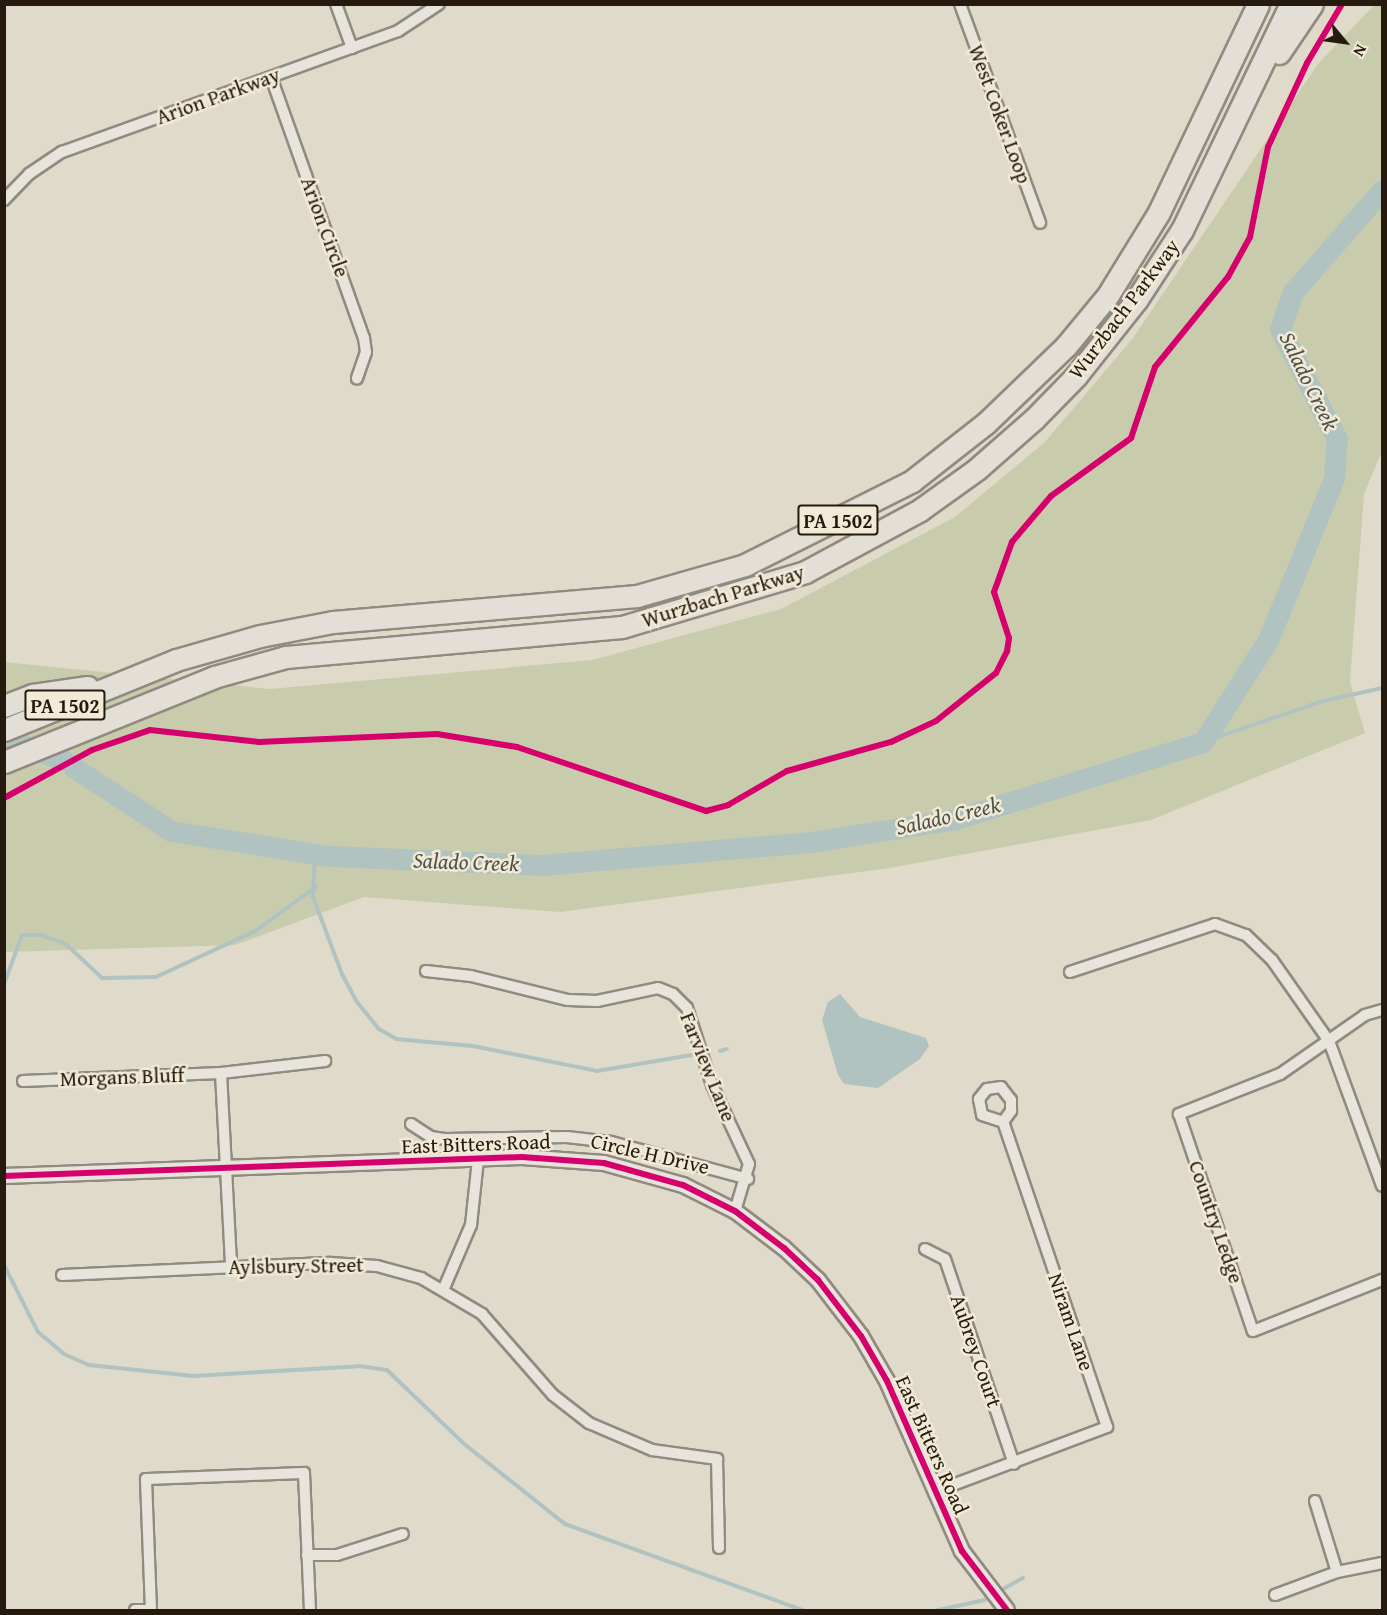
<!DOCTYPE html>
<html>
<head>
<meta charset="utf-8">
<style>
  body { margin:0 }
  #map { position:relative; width:1387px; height:1615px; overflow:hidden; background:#e0daca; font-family:"Gentium Book Plus",serif }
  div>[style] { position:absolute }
  .green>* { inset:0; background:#c9ccac }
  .water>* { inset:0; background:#b0c3c0 }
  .stream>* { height:4px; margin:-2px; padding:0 2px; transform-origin:2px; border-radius:2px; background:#b0c3c0 }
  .river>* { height:21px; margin:-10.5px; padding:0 10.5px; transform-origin:10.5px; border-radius:10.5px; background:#b0c3c0 }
  .roads { filter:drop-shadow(2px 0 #908a80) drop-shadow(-2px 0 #908a80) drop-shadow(0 2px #908a80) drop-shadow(0 -2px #908a80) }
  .minor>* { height:10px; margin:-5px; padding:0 5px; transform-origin:5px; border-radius:5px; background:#e7e4dc }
  .tertiary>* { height:14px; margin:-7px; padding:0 7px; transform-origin:7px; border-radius:7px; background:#e7e4dc }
  .motorway>* { height:21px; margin:-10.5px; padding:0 10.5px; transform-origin:10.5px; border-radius:10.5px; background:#e3dfd6 }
  .cycleway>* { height:6px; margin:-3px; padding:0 3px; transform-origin:3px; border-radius:3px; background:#d6006c }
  span { translate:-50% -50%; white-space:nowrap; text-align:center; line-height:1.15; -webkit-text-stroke:5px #f1ead6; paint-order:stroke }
  .shield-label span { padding:2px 4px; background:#f1ead6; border:2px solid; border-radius:4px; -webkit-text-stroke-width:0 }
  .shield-label { font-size:20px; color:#26190e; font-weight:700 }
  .street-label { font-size:21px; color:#26190e }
  .water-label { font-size:22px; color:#4f514b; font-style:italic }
  .frame { position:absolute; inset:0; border:6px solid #26190e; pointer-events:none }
  .north { position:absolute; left:1315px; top:12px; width:60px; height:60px; -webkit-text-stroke:4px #f1ead6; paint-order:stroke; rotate:119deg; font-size:16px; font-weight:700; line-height:24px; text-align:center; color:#26190e }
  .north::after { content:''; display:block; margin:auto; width:21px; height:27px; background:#26190e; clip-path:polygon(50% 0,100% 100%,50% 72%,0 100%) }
</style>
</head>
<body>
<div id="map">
  <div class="green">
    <div style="clip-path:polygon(1374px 5px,1382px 5px,1382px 451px,1364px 494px,1350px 682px,1365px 733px,1151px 820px,890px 868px,560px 912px,364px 897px,235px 945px,5px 952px,4px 662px,270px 689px,592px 660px,781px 609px,955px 517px,1044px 443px,1133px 338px,1318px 64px)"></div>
  </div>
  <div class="water">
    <div style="clip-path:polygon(840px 994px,860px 1017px,926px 1038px,929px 1046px,920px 1059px,878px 1088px,844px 1084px,838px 1075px,822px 1020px,828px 1002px)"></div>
  </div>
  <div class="stream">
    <div style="left:1203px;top:742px;width:127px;rotate:-18.9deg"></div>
    <div style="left:1323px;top:701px;width:60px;rotate:-12.4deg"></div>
    <div style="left:315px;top:854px;width:43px;rotate:92.7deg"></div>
    <div style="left:313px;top:897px;width:82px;rotate:69.4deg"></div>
    <div style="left:342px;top:974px;width:32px;rotate:62deg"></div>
    <div style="left:357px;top:1002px;width:35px;rotate:51deg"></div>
    <div style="left:379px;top:1029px;width:20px;rotate:30deg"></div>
    <div style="left:396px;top:1039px;width:77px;rotate:5.2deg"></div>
    <div style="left:473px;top:1046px;width:126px;rotate:11.4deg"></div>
    <div style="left:597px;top:1071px;width:96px;rotate:-9.6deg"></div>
    <div style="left:4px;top:984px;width:52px;rotate:-69.8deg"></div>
    <div style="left:22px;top:935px;width:19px"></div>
    <div style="left:41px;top:935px;width:27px;rotate:20deg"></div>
    <div style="left:66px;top:944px;width:50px;rotate:43.4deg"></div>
    <div style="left:102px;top:978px;width:54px;rotate:-1.1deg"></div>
    <div style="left:156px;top:977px;width:109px;rotate:-24.9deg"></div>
    <div style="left:255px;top:931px;width:75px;rotate:-35.8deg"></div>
    <div style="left:720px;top:1051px;width:7px;rotate:-16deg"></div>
    <div style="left:4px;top:1265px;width:75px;rotate:63.1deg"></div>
    <div style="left:38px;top:1332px;width:34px;rotate:40deg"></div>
    <div style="left:64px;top:1354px;width:27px;rotate:24deg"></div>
    <div style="left:89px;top:1365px;width:105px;rotate:6deg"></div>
    <div style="left:193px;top:1376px;width:166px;rotate:-3.4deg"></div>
    <div style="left:359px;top:1366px;width:28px;rotate:8deg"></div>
    <div style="left:387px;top:1370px;width:105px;rotate:43.8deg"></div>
    <div style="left:463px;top:1443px;width:130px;rotate:38.5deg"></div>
    <div style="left:565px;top:1524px;width:252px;rotate:19.9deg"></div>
    <div style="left:1003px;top:1589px;width:23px;rotate:-29deg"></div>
    <div style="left:938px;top:1610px;width:48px;rotate:-12deg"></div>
  </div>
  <div class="river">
    <div style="left:4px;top:738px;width:63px;rotate:20.4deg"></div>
    <div style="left:73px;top:767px;width:117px;rotate:33.1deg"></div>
    <div style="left:171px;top:831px;width:160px;rotate:9deg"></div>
    <div style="left:329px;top:856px;width:213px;rotate:2.4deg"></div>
    <div style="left:542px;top:865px;width:270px;rotate:-4.9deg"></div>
    <div style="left:811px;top:842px;width:147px;rotate:-9deg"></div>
    <div style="left:956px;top:819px;width:259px;rotate:-17.3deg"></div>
    <div style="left:1203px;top:742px;width:121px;rotate:-57.5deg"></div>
    <div style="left:1268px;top:640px;width:175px;rotate:-67.8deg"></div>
    <div style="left:1334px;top:478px;width:39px;rotate:-86deg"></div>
    <div style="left:1337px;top:439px;width:124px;rotate:-117.4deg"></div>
    <div style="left:1280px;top:329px;width:39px;rotate:-71deg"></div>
    <div style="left:1293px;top:292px;width:135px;rotate:-48.9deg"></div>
  </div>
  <div class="roads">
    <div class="minor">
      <div style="left:336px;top:4px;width:47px;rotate:70deg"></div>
      <div style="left:960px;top:4px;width:233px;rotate:69.9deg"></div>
      <div style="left:271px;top:77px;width:277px;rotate:70.4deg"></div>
      <div style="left:364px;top:338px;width:14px;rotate:82deg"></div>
      <div style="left:366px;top:352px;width:28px;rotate:109deg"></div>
      <div style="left:4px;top:200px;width:36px;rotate:-46deg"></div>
      <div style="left:29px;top:174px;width:40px;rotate:-34deg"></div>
      <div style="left:62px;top:152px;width:357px;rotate:-19.8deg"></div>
      <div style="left:398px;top:31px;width:49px;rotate:-33.4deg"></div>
      <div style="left:426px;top:971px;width:45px;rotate:6.3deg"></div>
      <div style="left:471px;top:976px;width:100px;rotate:13.9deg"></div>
      <div style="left:568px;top:1000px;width:29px;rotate:2deg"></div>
      <div style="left:597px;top:1001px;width:62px;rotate:-12deg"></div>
      <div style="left:658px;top:988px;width:16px;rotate:22deg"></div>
      <div style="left:673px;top:994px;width:20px;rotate:45deg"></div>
      <div style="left:687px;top:1008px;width:81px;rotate:72deg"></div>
      <div style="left:712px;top:1085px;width:87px;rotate:64.9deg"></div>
      <div style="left:749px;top:1164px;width:49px;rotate:106.6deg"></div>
      <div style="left:1070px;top:972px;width:153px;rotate:-18.3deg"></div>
      <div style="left:1215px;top:924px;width:33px;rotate:20deg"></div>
      <div style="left:1246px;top:935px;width:36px;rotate:44deg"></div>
      <div style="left:1272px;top:960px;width:99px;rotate:54.9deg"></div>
      <div style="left:1329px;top:1041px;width:154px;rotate:69.9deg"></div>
      <div style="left:1382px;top:1010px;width:18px;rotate:164deg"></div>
      <div style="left:1365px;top:1015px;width:103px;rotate:145.2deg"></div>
      <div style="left:1280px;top:1074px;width:109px;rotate:158.4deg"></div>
      <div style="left:1179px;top:1114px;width:229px;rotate:71.2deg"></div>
      <div style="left:1253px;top:1331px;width:139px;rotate:-21.6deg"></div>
      <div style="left:221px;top:1073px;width:193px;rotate:87deg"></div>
      <div style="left:23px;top:1081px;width:198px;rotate:-2.3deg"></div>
      <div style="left:221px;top:1073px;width:105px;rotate:-6.6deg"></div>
      <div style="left:411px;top:1124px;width:24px;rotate:33deg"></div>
      <div style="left:431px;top:1137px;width:15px;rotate:8deg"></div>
      <div style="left:446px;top:1139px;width:121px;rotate:-0.9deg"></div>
      <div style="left:567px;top:1137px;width:44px;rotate:6.5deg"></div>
      <div style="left:611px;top:1142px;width:142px;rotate:15.1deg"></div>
      <div style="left:925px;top:1249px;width:22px;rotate:27deg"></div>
      <div style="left:945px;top:1259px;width:216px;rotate:71.4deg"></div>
      <div style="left:62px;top:1275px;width:269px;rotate:-2.6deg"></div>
      <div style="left:331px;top:1263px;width:46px;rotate:3.7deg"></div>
      <div style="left:377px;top:1266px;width:46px;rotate:15.3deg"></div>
      <div style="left:421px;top:1278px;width:71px;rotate:30.5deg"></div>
      <div style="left:482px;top:1314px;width:108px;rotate:48.8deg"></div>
      <div style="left:553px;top:1395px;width:46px;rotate:37.9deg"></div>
      <div style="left:589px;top:1423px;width:69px;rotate:23.2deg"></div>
      <div style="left:652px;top:1450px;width:66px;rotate:7.9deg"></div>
      <div style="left:717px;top:1459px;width:89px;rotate:88.7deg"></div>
      <div style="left:444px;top:1288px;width:69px;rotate:-66.8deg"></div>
      <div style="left:471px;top:1225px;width:66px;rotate:-83.9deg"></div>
      <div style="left:934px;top:1492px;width:185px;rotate:-20.6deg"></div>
      <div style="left:1107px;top:1427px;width:322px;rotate:-108.8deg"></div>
      <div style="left:1003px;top:1122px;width:14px;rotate:-54deg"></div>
      <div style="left:1011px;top:1111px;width:11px;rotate:-90deg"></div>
      <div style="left:1011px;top:1100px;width:16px;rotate:-128deg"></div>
      <div style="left:1001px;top:1087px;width:14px;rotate:172deg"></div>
      <div style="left:987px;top:1089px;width:13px;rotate:129deg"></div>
      <div style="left:979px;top:1099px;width:16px;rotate:79deg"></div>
      <div style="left:982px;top:1115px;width:22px;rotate:18deg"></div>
      <div style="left:1315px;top:1501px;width:74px;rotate:72.8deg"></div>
      <div style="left:307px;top:1555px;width:30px"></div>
      <div style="left:337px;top:1555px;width:69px;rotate:-17.7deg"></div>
      <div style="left:1275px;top:1595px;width:66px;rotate:-20.4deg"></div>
      <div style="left:1337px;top:1572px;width:46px;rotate:-11.3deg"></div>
      <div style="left:135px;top:1610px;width:16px"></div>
      <div style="left:151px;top:1610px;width:131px;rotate:-92.2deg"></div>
      <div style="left:146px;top:1479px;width:158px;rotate:-2.2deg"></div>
      <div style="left:304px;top:1473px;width:137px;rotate:87.5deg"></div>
    </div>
    <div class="tertiary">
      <div style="left:4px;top:1176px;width:518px;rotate:-2.1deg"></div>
      <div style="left:522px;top:1157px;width:82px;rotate:4.2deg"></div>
      <div style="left:604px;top:1163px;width:82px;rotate:15.6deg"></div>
      <div style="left:683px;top:1185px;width:58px;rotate:26.6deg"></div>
      <div style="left:735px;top:1211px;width:61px;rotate:37.1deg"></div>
      <div style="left:784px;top:1248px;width:47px;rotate:43.3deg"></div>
      <div style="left:818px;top:1280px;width:71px;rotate:52.5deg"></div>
      <div style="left:861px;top:1336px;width:52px;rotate:60deg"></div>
      <div style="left:887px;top:1381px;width:186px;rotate:66.2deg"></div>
      <div style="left:962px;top:1551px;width:74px;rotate:52.7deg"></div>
    </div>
    <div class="motorway">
      <div style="left:1279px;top:53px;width:59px;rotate:-56deg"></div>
      <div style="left:4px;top:706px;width:31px;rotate:-21deg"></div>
      <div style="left:33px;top:695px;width:55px;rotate:-8.4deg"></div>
      <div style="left:4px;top:730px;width:186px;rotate:-22.1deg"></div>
      <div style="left:176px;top:660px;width:87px;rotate:-15.9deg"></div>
      <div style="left:260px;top:636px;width:74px;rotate:-10.9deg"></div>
      <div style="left:333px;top:622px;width:305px;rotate:-4.9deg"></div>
      <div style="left:637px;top:596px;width:112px;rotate:-16deg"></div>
      <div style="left:745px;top:565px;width:187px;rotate:-26.7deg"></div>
      <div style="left:912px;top:481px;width:94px;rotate:-38.1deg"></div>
      <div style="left:986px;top:423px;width:111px;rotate:-43.9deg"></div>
      <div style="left:1066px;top:346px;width:66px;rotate:-50.5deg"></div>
      <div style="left:1108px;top:295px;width:97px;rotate:-58.4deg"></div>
      <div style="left:1159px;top:212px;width:230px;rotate:-64.5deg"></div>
      <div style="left:4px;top:762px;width:227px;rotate:-22deg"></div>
      <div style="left:214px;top:677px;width:75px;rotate:-15.5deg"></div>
      <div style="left:286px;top:657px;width:337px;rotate:-5.1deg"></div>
      <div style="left:622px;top:627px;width:191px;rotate:-16.7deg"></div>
      <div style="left:805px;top:572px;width:131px;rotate:-28.3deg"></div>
      <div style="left:920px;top:510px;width:70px;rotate:-35.7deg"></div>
      <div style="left:977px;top:469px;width:76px;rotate:-41.3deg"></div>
      <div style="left:1034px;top:419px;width:60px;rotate:-45.7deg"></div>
      <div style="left:1076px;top:376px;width:98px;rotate:-51.6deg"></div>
      <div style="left:1137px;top:299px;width:82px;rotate:-56.9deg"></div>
      <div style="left:1182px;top:230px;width:251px;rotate:-64.3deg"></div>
    </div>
  </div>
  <div class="cycleway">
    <div style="left:4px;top:798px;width:100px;rotate:-28.6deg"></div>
    <div style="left:92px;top:750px;width:61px;rotate:-19deg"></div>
    <div style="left:150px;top:730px;width:110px;rotate:6.3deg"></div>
    <div style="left:259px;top:742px;width:178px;rotate:-2.6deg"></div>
    <div style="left:437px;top:734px;width:81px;rotate:9.2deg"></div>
    <div style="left:517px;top:747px;width:200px;rotate:18.7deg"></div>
    <div style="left:706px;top:811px;width:23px;rotate:-15deg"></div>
    <div style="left:728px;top:805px;width:68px;rotate:-30deg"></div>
    <div style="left:787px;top:771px;width:108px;rotate:-15.6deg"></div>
    <div style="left:891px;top:742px;width:50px;rotate:-25deg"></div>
    <div style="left:936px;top:721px;width:77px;rotate:-38.7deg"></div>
    <div style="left:996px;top:673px;width:25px;rotate:-63deg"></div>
    <div style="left:1007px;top:651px;width:13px;rotate:-81deg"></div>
    <div style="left:1009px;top:638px;width:48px;rotate:-108.1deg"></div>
    <div style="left:994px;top:592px;width:53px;rotate:-70.2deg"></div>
    <div style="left:1012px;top:542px;width:60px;rotate:-49.7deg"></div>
    <div style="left:1051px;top:496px;width:99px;rotate:-35.9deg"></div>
    <div style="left:1131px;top:438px;width:75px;rotate:-71.3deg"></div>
    <div style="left:1155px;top:367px;width:116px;rotate:-51deg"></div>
    <div style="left:1228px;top:277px;width:46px;rotate:-61.2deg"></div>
    <div style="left:1250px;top:237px;width:92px;rotate:-78.7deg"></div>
    <div style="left:1268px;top:147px;width:93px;rotate:-65.1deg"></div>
    <div style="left:1307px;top:63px;width:69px;rotate:-59.3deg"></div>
    <div style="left:4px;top:1176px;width:518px;rotate:-2.1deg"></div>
    <div style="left:522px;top:1157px;width:82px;rotate:4.2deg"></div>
    <div style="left:604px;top:1163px;width:82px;rotate:15.6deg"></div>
    <div style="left:683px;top:1185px;width:58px;rotate:26.6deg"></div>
    <div style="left:735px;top:1211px;width:61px;rotate:37.1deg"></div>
    <div style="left:784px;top:1248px;width:47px;rotate:43.3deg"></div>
    <div style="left:818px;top:1280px;width:71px;rotate:52.5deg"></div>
    <div style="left:861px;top:1336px;width:52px;rotate:60deg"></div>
    <div style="left:887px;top:1381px;width:186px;rotate:66.2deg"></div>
    <div style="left:962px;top:1551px;width:74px;rotate:52.7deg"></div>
  </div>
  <div class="shield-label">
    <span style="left:838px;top:520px">PA 1502</span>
    <span style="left:65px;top:705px">PA 1502</span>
  </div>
  <div class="street-label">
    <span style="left:218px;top:96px;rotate:-20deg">Arion Parkway</span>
    <span style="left:1000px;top:114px;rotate:70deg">West Coker Loop</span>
    <span style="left:325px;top:227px;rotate:70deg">Arion Circle</span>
    <span style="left:1124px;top:309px;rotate:-53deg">Wurzbach Parkway</span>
    <span style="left:723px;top:596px;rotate:-17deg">Wurzbach Parkway</span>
    <span style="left:708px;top:1067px;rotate:68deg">Farview Lane</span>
    <span style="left:122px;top:1077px;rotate:-2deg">Morgans Bluff</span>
    <span style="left:476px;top:1144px;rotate:-2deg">East Bitters Road</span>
    <span style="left:650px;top:1154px;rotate:13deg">Circle H Drive</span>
    <span style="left:1216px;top:1222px;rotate:71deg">Country Ledge</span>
    <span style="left:296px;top:1266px;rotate:-1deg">Aylsbury Street</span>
    <span style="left:1071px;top:1322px;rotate:71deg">Niram Lane</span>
    <span style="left:976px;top:1351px;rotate:71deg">Aubrey Court</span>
    <span style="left:932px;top:1445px;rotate:66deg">East Bitters Road</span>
  </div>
  <div class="water-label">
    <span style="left:1309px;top:381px;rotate:64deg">Salado Creek</span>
    <span style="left:948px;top:816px;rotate:-13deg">Salado Creek</span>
    <span style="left:466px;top:862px;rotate:2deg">Salado Creek</span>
  </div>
  <div class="frame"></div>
  <div class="north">N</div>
</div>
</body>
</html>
